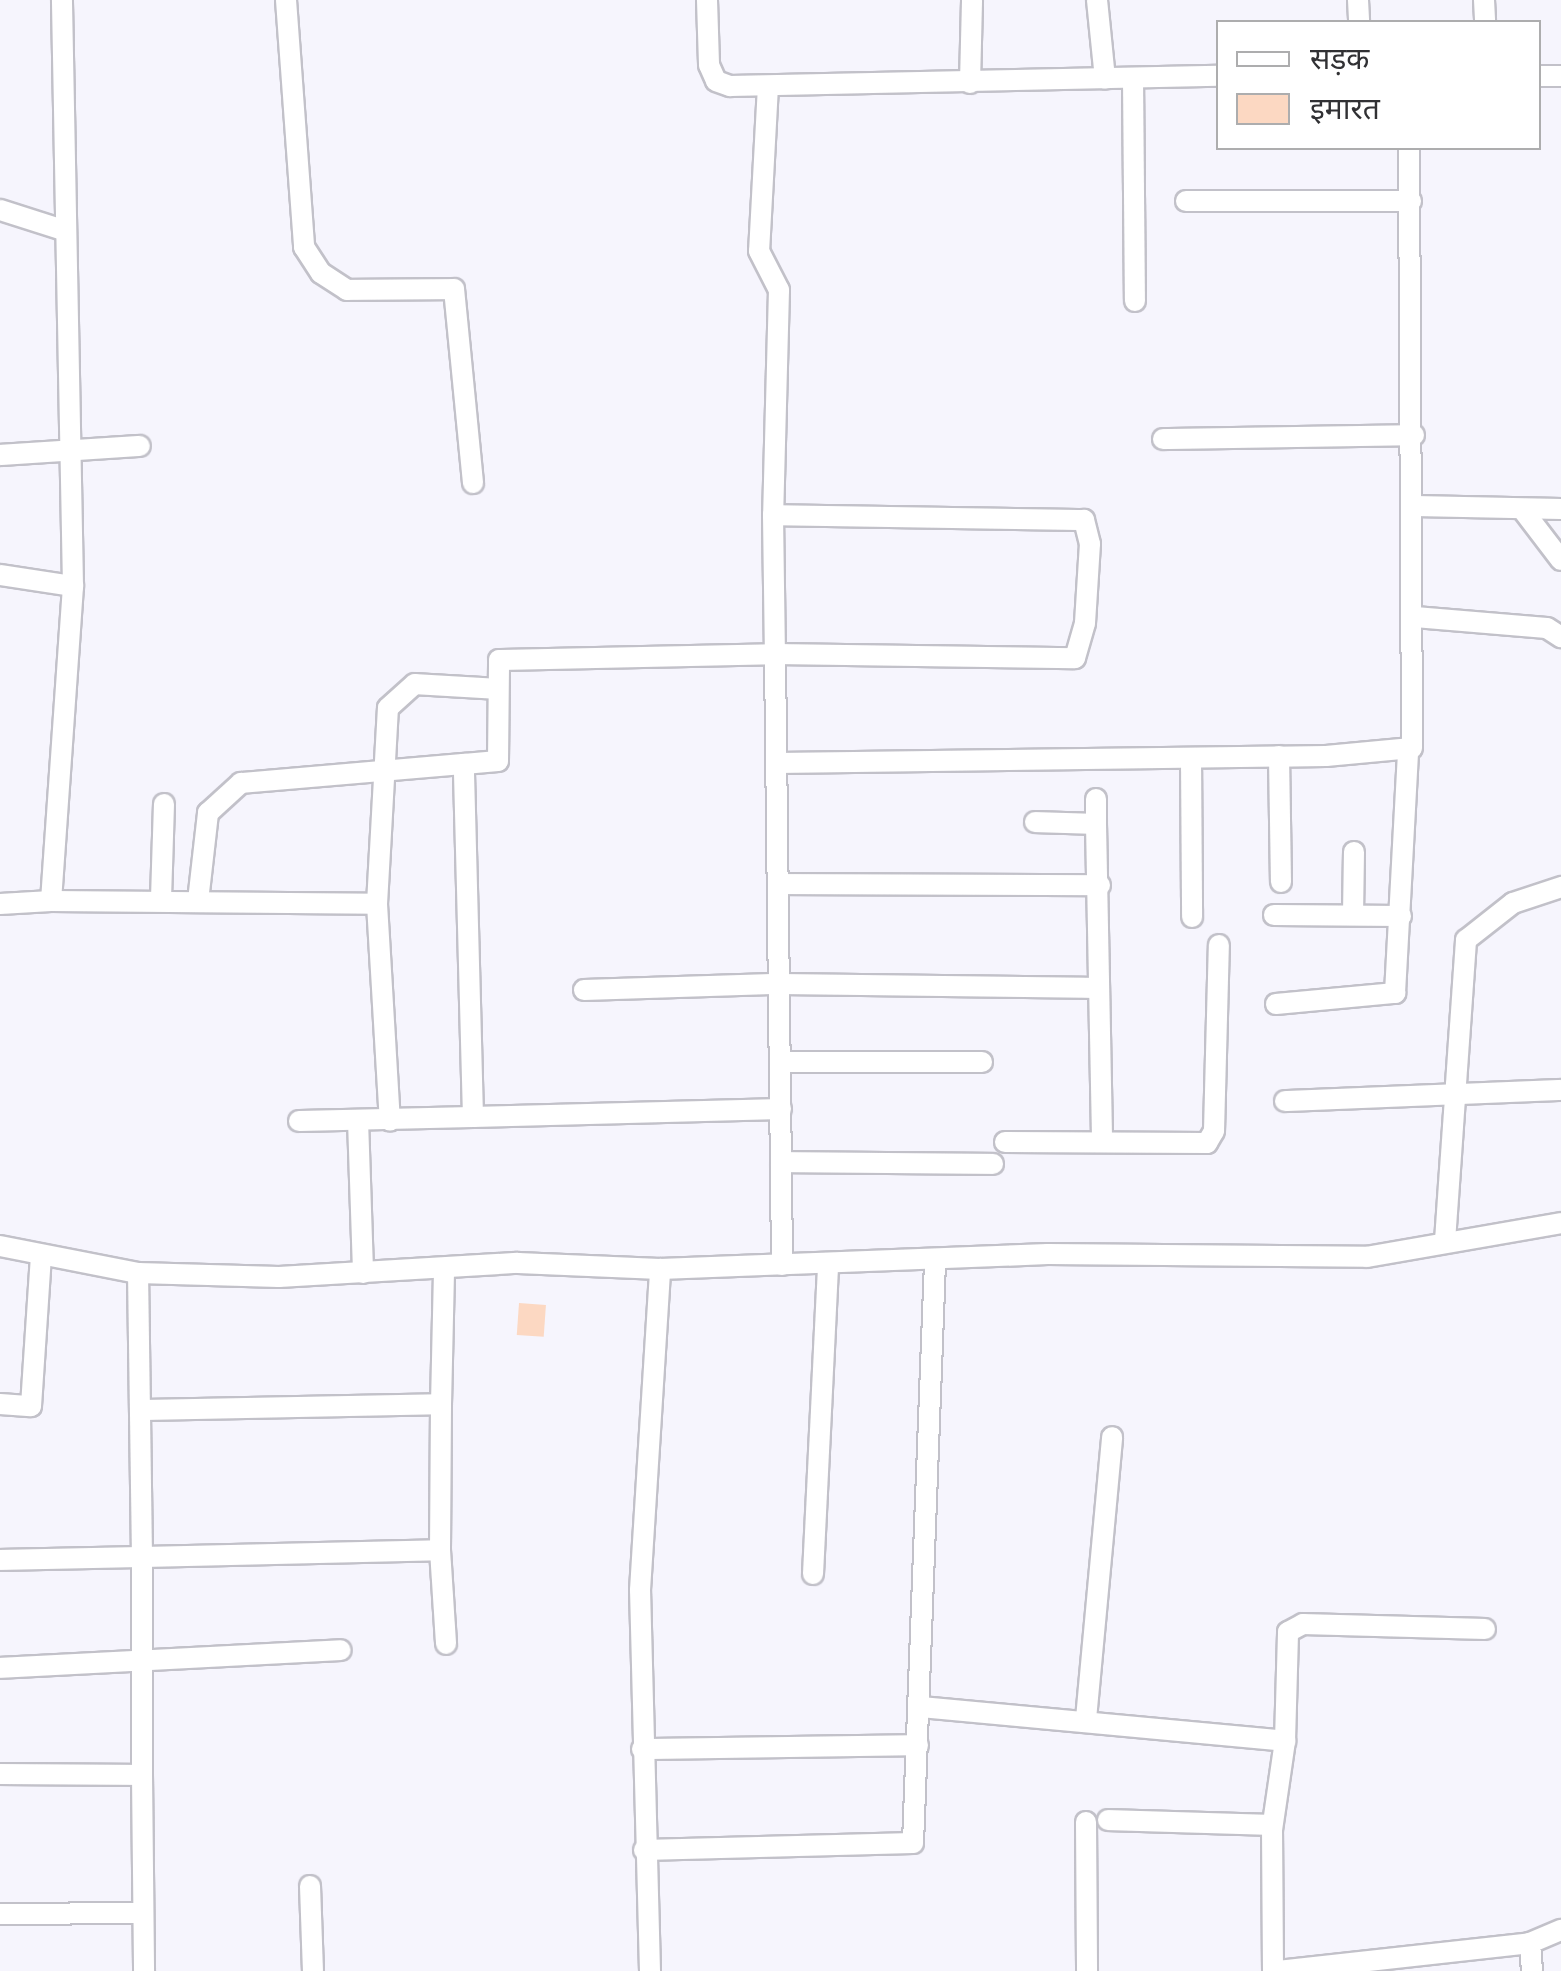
<!DOCTYPE html>
<html>
<head>
<meta charset="utf-8">
<style>
  body { margin:0 }
  #map { position:relative; width:1561px; height:1971px; overflow:hidden; background:#f6f5fd; font-family:"Noto Serif","Noto Sans Devanagari",serif }
  div>[style] { position:absolute }
  .building>* { inset:0; background:#fcd8c2; transform-origin:0 0 }
  .roads { filter:drop-shadow(2px 0 #c2c1c9) drop-shadow(-2px 0 #c2c1c9) drop-shadow(0 2px #c2c1c9) drop-shadow(0 -2px #c2c1c9) }
  .minor>* { height:20px; margin:-10px; padding:0 10px; transform-origin:10px; border-radius:10px; background:#fff }
  span { translate:-50% -50%; white-space:nowrap; text-align:center; line-height:1.15; -webkit-text-stroke:8px #fff; paint-order:stroke }
  .legend { position:absolute; left:1216px; top:20px; width:325px; height:130px; box-sizing:border-box; background:#fff; border:2px solid #adadae; margin:0; padding:12px 18px; list-style:none; font-size:30px; color:#313134 }
  .legend li { display:flex; align-items:center; gap:20px; height:50px }
  .legend b { width:50px; border:2px solid #adadae }
</style>
</head>
<body>
<div id="map">
  <div class="building">
    <div style="left:519px;top:1303px;width:27px;height:32px;rotate:4deg"></div>
  </div>
  <div class="roads">
    <div class="minor">
      <div style="left:286px;top:0;width:248px;rotate:85.8deg"></div>
      <div style="left:304px;top:247px;width:31px;rotate:57deg"></div>
      <div style="left:321px;top:273px;width:31px;rotate:33deg"></div>
      <div style="left:347px;top:290px;width:107px;rotate:-0.5deg"></div>
      <div style="left:454px;top:289px;width:195px;rotate:84.4deg"></div>
      <div style="left:707px;top:0;width:65px;rotate:88.2deg"></div>
      <div style="left:709px;top:65px;width:17px;rotate:66deg"></div>
      <div style="left:716px;top:81px;width:15px;rotate:20deg"></div>
      <div style="left:730px;top:86px;width:488px;rotate:-1.2deg"></div>
      <div style="left:1097px;top:0;width:79px;rotate:84.2deg"></div>
      <div style="left:1358px;top:0;width:22px;rotate:87deg"></div>
      <div style="left:1484px;top:0;width:22px;rotate:87deg"></div>
      <div style="left:1538px;top:76px;width:23px"></div>
      <div style="left:1133px;top:78px;width:223px;rotate:89.5deg"></div>
      <div style="left:970px;top:83px;width:83px;rotate:-88.6deg"></div>
      <div style="left:768px;top:86px;width:165px;rotate:93.1deg"></div>
      <div style="left:759px;top:251px;width:44px;rotate:62.9deg"></div>
      <div style="left:779px;top:290px;width:225px;rotate:91.5deg"></div>
      <div style="left:773px;top:515px;width:139px;rotate:89.2deg"></div>
      <div style="left:775px;top:654px;width:300px;rotate:0.8deg"></div>
      <div style="left:1075px;top:658px;width:36px;rotate:-74deg"></div>
      <div style="left:1085px;top:623px;width:79px;rotate:-86.4deg"></div>
      <div style="left:1090px;top:544px;width:25px;rotate:-104deg"></div>
      <div style="left:1084px;top:520px;width:311px;rotate:-179.1deg"></div>
      <div style="left:1186px;top:201px;width:225px"></div>
      <div style="left:0;top:210px;width:66px;rotate:17.6deg"></div>
      <div style="left:1163px;top:439px;width:251px;rotate:-0.9deg"></div>
      <div style="left:0;top:455px;width:140px;rotate:-3.7deg"></div>
      <div style="left:1415px;top:506px;width:146px;rotate:1.2deg"></div>
      <div style="left:1522px;top:509px;width:64px;rotate:52.6deg"></div>
      <div style="left:0;top:575px;width:74px;rotate:8.6deg"></div>
      <div style="left:1415px;top:617px;width:132px;rotate:4.8deg"></div>
      <div style="left:1547px;top:628px;width:17px;rotate:33deg"></div>
      <div style="left:1279px;top:756px;width:126px;rotate:89.1deg"></div>
      <div style="left:1191px;top:758px;width:159px;rotate:89.6deg"></div>
      <div style="left:777px;top:763px;width:549px;rotate:-0.73deg"></div>
      <div style="left:1326px;top:756px;width:86px;rotate:-5.3deg"></div>
      <div style="left:1412px;top:748px;width:600px;rotate:-90.29deg"></div>
      <div style="left:1096px;top:799px;width:25px;rotate:90deg"></div>
      <div style="left:1035px;top:822px;width:61px;rotate:1.9deg"></div>
      <div style="left:1096px;top:824px;width:316px;rotate:88.9deg"></div>
      <div style="left:779px;top:884px;width:321px;rotate:0.2deg"></div>
      <div style="left:161px;top:899px;width:95px;rotate:-88.2deg"></div>
      <div style="left:51px;top:901px;width:326px;rotate:0.5deg"></div>
      <div style="left:377px;top:904px;width:217px;rotate:86.6deg"></div>
      <div style="left:198px;top:901px;width:89px;rotate:-83.5deg"></div>
      <div style="left:208px;top:813px;width:45px;rotate:-42.3deg"></div>
      <div style="left:241px;top:783px;width:224px;rotate:-4.9deg"></div>
      <div style="left:0;top:904px;width:51px;rotate:-3.4deg"></div>
      <div style="left:51px;top:901px;width:316px;rotate:-86deg"></div>
      <div style="left:73px;top:586px;width:586px;rotate:-91.08deg"></div>
      <div style="left:377px;top:904px;width:196px;rotate:-86.8deg"></div>
      <div style="left:388px;top:708px;width:36px;rotate:-42deg"></div>
      <div style="left:415px;top:684px;width:83px;rotate:3.4deg"></div>
      <div style="left:1274px;top:915px;width:127px;rotate:0.5deg"></div>
      <div style="left:1353px;top:915px;width:63px;rotate:-89.1deg"></div>
      <div style="left:584px;top:990px;width:196px;rotate:-1.8deg"></div>
      <div style="left:780px;top:984px;width:319px;rotate:0.7deg"></div>
      <div style="left:1276px;top:1004px;width:120px;rotate:-5.3deg"></div>
      <div style="left:1395px;top:993px;width:243px;rotate:-86.9deg"></div>
      <div style="left:781px;top:1062px;width:201px"></div>
      <div style="left:1285px;top:1101px;width:276px;rotate:-2.3deg"></div>
      <div style="left:781px;top:1109px;width:308px;rotate:178.5deg"></div>
      <div style="left:473px;top:1117px;width:353px;rotate:-91.5deg"></div>
      <div style="left:464px;top:764px;width:34px;rotate:-5deg"></div>
      <div style="left:498px;top:761px;width:101px;rotate:-89.4deg"></div>
      <div style="left:499px;top:660px;width:276px;rotate:-1.2deg"></div>
      <div style="left:775px;top:654px;width:611px;rotate:89.34deg"></div>
      <div style="left:358px;top:1120px;width:153px;rotate:88.1deg"></div>
      <div style="left:299px;top:1121px;width:174px;rotate:-1.3deg"></div>
      <div style="left:1005px;top:1142px;width:202px;rotate:0.3deg"></div>
      <div style="left:1207px;top:1143px;width:14px;rotate:-60deg"></div>
      <div style="left:1214px;top:1131px;width:186px;rotate:-88.5deg"></div>
      <div style="left:781px;top:1162px;width:212px;rotate:0.5deg"></div>
      <div style="left:1445px;top:1241px;width:302px;rotate:-86deg"></div>
      <div style="left:1466px;top:940px;width:60px;rotate:-38.2deg"></div>
      <div style="left:1513px;top:903px;width:51px;rotate:-18.4deg"></div>
      <div style="left:0;top:1246px;width:141px;rotate:11.1deg"></div>
      <div style="left:138px;top:1273px;width:141px;rotate:1.6deg"></div>
      <div style="left:279px;top:1277px;width:239px;rotate:-3.4deg"></div>
      <div style="left:518px;top:1263px;width:142px;rotate:2.4deg"></div>
      <div style="left:660px;top:1269px;width:388px;rotate:-2.2deg"></div>
      <div style="left:1048px;top:1254px;width:319px;rotate:0.5deg"></div>
      <div style="left:1367px;top:1257px;width:197px;rotate:-9.9deg"></div>
      <div style="left:0;top:1404px;width:31px;rotate:4deg"></div>
      <div style="left:31px;top:1406px;width:151px;rotate:-86.2deg"></div>
      <div style="left:141px;top:1410px;width:300px;rotate:-1.1deg"></div>
      <div style="left:441px;top:1404px;width:135px;rotate:-88.7deg"></div>
      <div style="left:440px;top:1550px;width:146px;rotate:-89.6deg"></div>
      <div style="left:0;top:1560px;width:142px;rotate:-1.2deg"></div>
      <div style="left:142px;top:1557px;width:284px;rotate:-90.8deg"></div>
      <div style="left:813px;top:1574px;width:310px;rotate:-87.2deg"></div>
      <div style="left:0;top:1668px;width:341px;rotate:-3deg"></div>
      <div style="left:920px;top:1707px;width:367px;rotate:5.3deg"></div>
      <div style="left:1086px;top:1719px;width:283px;rotate:-84.7deg"></div>
      <div style="left:642px;top:1749px;width:276px;rotate:-0.8deg"></div>
      <div style="left:0;top:1774px;width:142px;rotate:0.4deg"></div>
      <div style="left:142px;top:1775px;width:196px;rotate:89.4deg"></div>
      <div style="left:142px;top:1775px;width:218px;rotate:-90deg"></div>
      <div style="left:142px;top:1557px;width:298px;rotate:-1.3deg"></div>
      <div style="left:440px;top:1550px;width:94px;rotate:86.3deg"></div>
      <div style="left:1108px;top:1820px;width:164px;rotate:1.7deg"></div>
      <div style="left:1086px;top:1822px;width:149px;rotate:89.6deg"></div>
      <div style="left:644px;top:1850px;width:269px;rotate:-1.5deg"></div>
      <div style="left:913px;top:1843px;width:581px;rotate:-87.83deg"></div>
      <div style="left:310px;top:1886px;width:85px;rotate:88deg"></div>
      <div style="left:0;top:1914px;width:143px;rotate:-0.4deg"></div>
      <div style="left:1530px;top:1943px;width:28px;rotate:86deg"></div>
      <div style="left:650px;top:1971px;width:381px;rotate:-91.5deg"></div>
      <div style="left:640px;top:1590px;width:322px;rotate:-86.4deg"></div>
      <div style="left:1273px;top:1971px;width:141px;rotate:-90.4deg"></div>
      <div style="left:1272px;top:1830px;width:90px;rotate:-81.7deg"></div>
      <div style="left:1285px;top:1741px;width:109px;rotate:-88.4deg"></div>
      <div style="left:1288px;top:1632px;width:17px;rotate:-28deg"></div>
      <div style="left:1303px;top:1624px;width:182px;rotate:1.6deg"></div>
      <div style="left:1278px;top:1971px;width:254px;rotate:-6.3deg"></div>
      <div style="left:1530px;top:1943px;width:34px;rotate:-23deg"></div>
    </div>
  </div>
  <ul class="legend">
  <li><b style="height:12px;background:#fff"></b>सड़क</li>
  <li><b style="height:28px;background:#fcd8c2"></b>इमारत</li>
  </ul>
</div>
</body>
</html>
